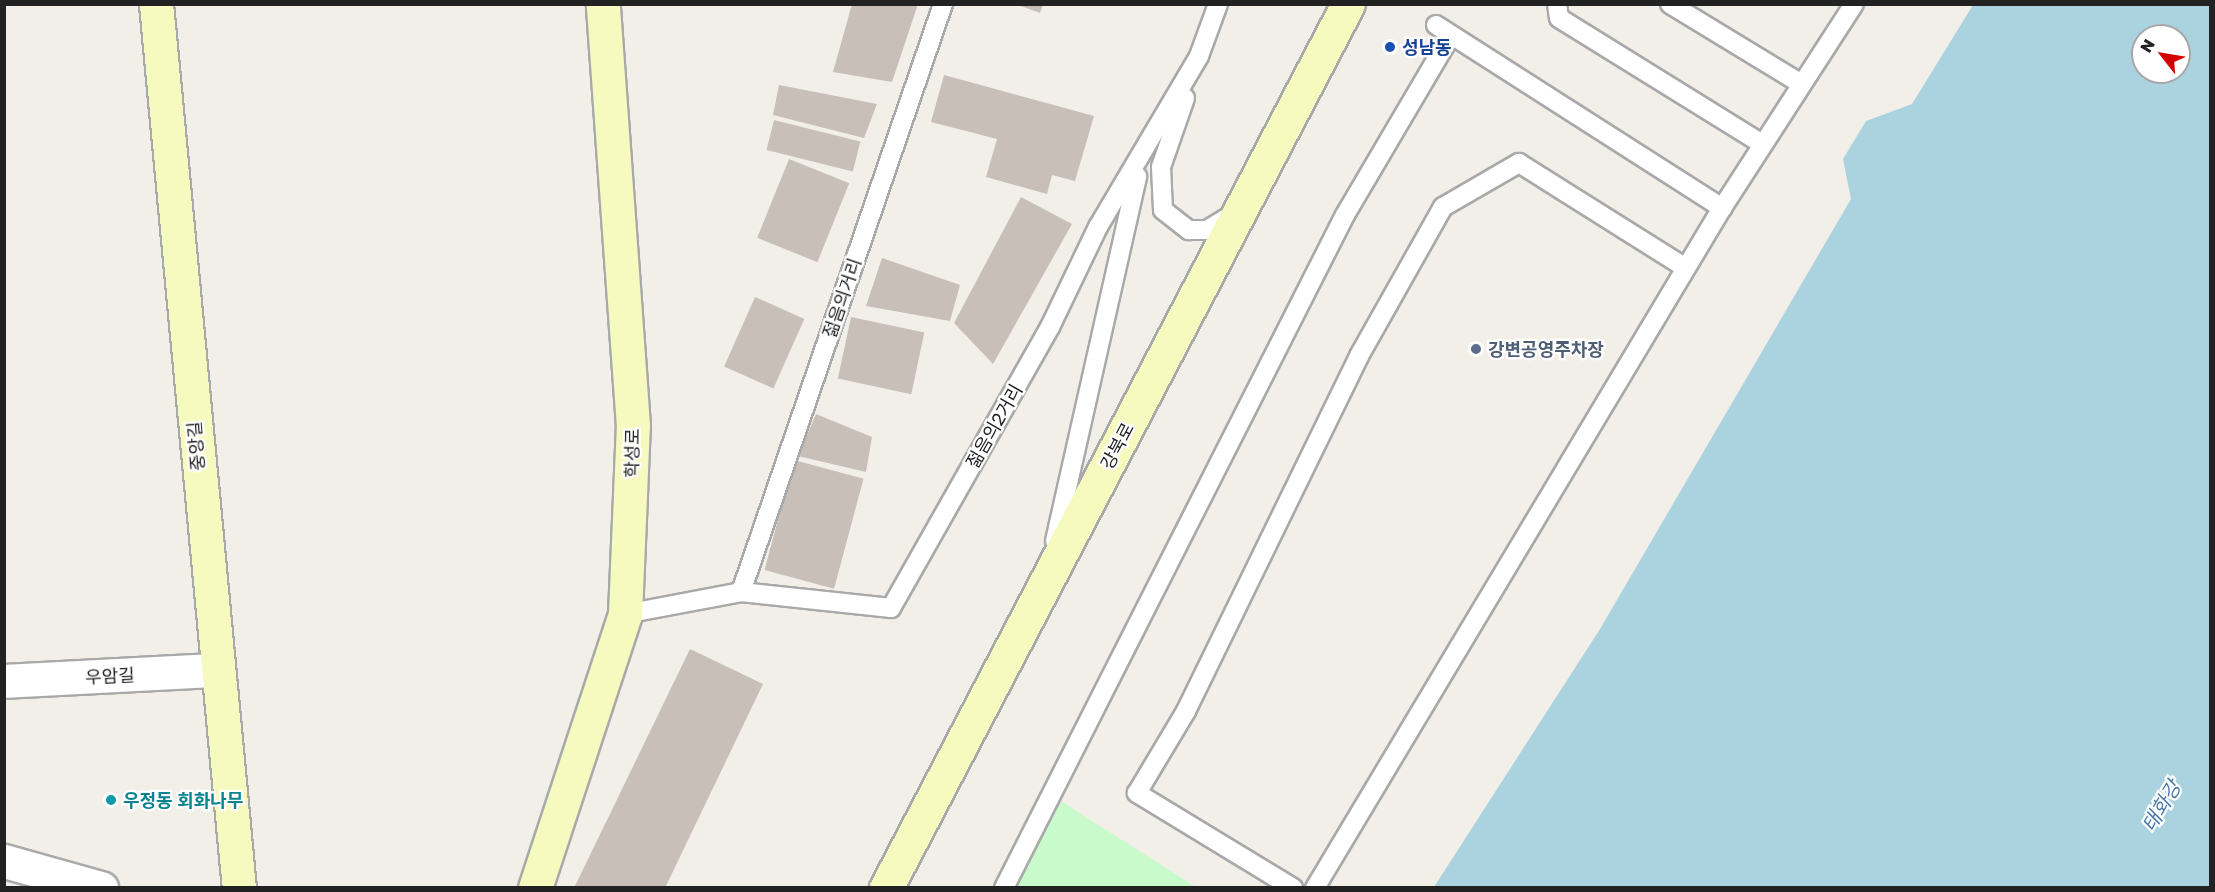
<!DOCTYPE html>
<html>
<head>
<meta charset="utf-8">
<style>
  body { margin:0 }
  #map { position:relative; width:2215px; height:892px; overflow:hidden; background:#f2efe9; font-family:"Golos Text","Noto Sans KR",sans-serif }
  div>[style] { position:absolute }
  .park>* { inset:0; background:#c8facc }
  .water>* { inset:0; background:#aad3df }
  .building>* { inset:0; background:#c7bfb8; transform-origin:0 0 }
  .roads { filter:drop-shadow(2px 0 #a9a9a9) drop-shadow(-2px 0 #a9a9a9) drop-shadow(0 2px #a9a9a9) drop-shadow(0 -2px #a9a9a9) }
  .lane>* { height:18px; margin:-9px; padding:0 9px; transform-origin:9px; border-radius:9px; background:#fff }
  .street>* { height:33px; margin:-16.5px; padding:0 16.5px; transform-origin:16.5px; border-radius:16.5px; background:#fff }
  .secondary>* { height:33px; margin:-16.5px; padding:0 16.5px; transform-origin:16.5px; border-radius:16.5px; background:#f7fabf }
  .dots>* { width:16px; height:16px; translate:-50% -50%; box-sizing:border-box; border:3px solid #fff; border-radius:50% }
  span { translate:-50% -50%; white-space:nowrap; text-align:center; line-height:1.15; -webkit-text-stroke:4.5px #fff; paint-order:stroke }
  .transit-label { font-size:18px; color:#164399; font-weight:700 }
  .left { translate:0 -50%; text-align:left }
  .street-label { font-size:18px; color:#222 }
  .service-label { font-size:18px; color:#4e5e75; font-weight:700 }
  .culture-label { font-size:18px; color:#0d838f; font-weight:700 }
  .water-label { font-size:20px; color:#4a7aab; font-style:italic }
  .frame { position:absolute; inset:0; border:6px solid #222; pointer-events:none }
  .north { position:absolute; left:2131px; top:24px; width:60px; height:60px; box-sizing:border-box; background:#fff; border:2px solid #a7a7a7; border-radius:50%; rotate:301deg; font-size:16px; font-weight:700; line-height:24px; text-align:center; color:#222 }
  .north::after { content:''; display:block; margin:auto; width:21px; height:27px; background:#d40000; clip-path:polygon(50% 0,100% 100%,50% 72%,0 100%) }
</style>
</head>
<body>
<div id="map">
  <div class="park">
    <div style="clip-path:polygon(1056px 798px,1196px 887px,1011px 888px)"></div>
  </div>
  <div class="water">
    <div style="clip-path:polygon(evenodd,1973px 5px,2210px 5px,2210px 887px,1434px 887px,1600px 629px,1851px 199px,1843px 159px,1866px 121px,1912px 104px,1973px 5px,2143px 36px,2179px 36px,2179px 72px,2143px 72px,2143px 36px)"></div>
  </div>
  <div class="building">
    <div style="clip-path:polygon(852px 4px,918px 4px,892px 82px,833px 72px)"></div>
    <div style="clip-path:polygon(1018px 5px,1043px 5px,1040px 13px)"></div>
    <div style="clip-path:polygon(944px 75px,1094px 116px,1075px 181px,1052px 175px,1047px 194px,986px 177px,997px 139px,931px 122px)"></div>
    <div style="clip-path:polygon(779px 85px,877px 104px,864px 138px,773px 115px)"></div>
    <div style="left:774px;top:120px;width:89px;height:31px;rotate:14deg"></div>
    <div style="left:789px;top:159px;width:65px;height:85px;rotate:22deg"></div>
    <div style="clip-path:polygon(1021px 197px,1072px 224px,993px 364px,954px 323px)"></div>
    <div style="clip-path:polygon(882px 258px,960px 285px,950px 321px,866px 306px)"></div>
    <div style="left:755px;top:297px;width:54px;height:76px;rotate:24deg"></div>
    <div style="left:851px;top:317px;width:75px;height:63px;rotate:12deg"></div>
    <div style="clip-path:polygon(816px 414px,872px 437px,866px 472px,798px 456px)"></div>
    <div style="left:794px;top:460px;width:72px;height:114px;rotate:15deg"></div>
    <div style="clip-path:polygon(690px 649px,763px 684px,665px 888px,574px 888px)"></div>
  </div>
  <div class="roads">
    <div class="lane">
      <div style="left:1557px;top:4px;width:14px;rotate:82deg"></div>
      <div style="left:1559px;top:18px;width:239px;rotate:31.8deg"></div>
      <div style="left:1670px;top:4px;width:152px;rotate:31.3deg"></div>
      <div style="left:1436px;top:25px;width:340px;rotate:32.6deg"></div>
      <div style="left:1185px;top:98px;width:73px;rotate:109.2deg"></div>
      <div style="left:1161px;top:167px;width:43px;rotate:87.3deg"></div>
      <div style="left:1163px;top:210px;width:33px;rotate:38deg"></div>
      <div style="left:1189px;top:230px;width:18px"></div>
      <div style="left:1207px;top:230px;width:29px;rotate:-31deg"></div>
      <div style="left:1055px;top:541px;width:374px;rotate:-77.3deg"></div>
      <div style="left:741px;top:592px;width:622px;rotate:-71.04deg"></div>
      <div style="left:625px;top:614px;width:118px;rotate:-10.7deg"></div>
      <div style="left:741px;top:592px;width:151px;rotate:6.1deg"></div>
      <div style="left:891px;top:608px;width:323px;rotate:-60.5deg"></div>
      <div style="left:1050px;top:327px;width:111px;rotate:-64.4deg"></div>
      <div style="left:1098px;top:227px;width:199px;rotate:-59.4deg"></div>
      <div style="left:1199px;top:56px;width:55px;rotate:-69.9deg"></div>
      <div style="left:1004px;top:888px;width:754px;rotate:-63.13deg"></div>
      <div style="left:1345px;top:215px;width:209px;rotate:-59.5deg"></div>
      <div style="left:1293px;top:888px;width:183px;rotate:-148.7deg"></div>
      <div style="left:1137px;top:793px;width:96px;rotate:-59.1deg"></div>
      <div style="left:1186px;top:711px;width:395px;rotate:-64deg"></div>
      <div style="left:1359px;top:356px;width:171px;rotate:-60.6deg"></div>
      <div style="left:1443px;top:207px;width:88px;rotate:-30.1deg"></div>
      <div style="left:1519px;top:163px;width:197px;rotate:32.2deg"></div>
      <div style="left:1315px;top:888px;width:792px;rotate:-59.1deg"></div>
      <div style="left:1722px;top:208px;width:243px;rotate:-57.1deg"></div>
    </div>
    <div class="street">
      <div style="left:4px;top:681px;width:212px;rotate:-3deg"></div>
      <div style="left:4px;top:861px;width:101px;rotate:15.6deg"></div>
    </div>
    <div class="secondary">
      <div style="left:156px;top:4px;width:888px;rotate:84.64deg"></div>
      <div style="left:535px;top:888px;width:288px;rotate:-71.8deg"></div>
      <div style="left:625px;top:614px;width:188px;rotate:-87.6deg"></div>
      <div style="left:633px;top:426px;width:423px;rotate:-94.1deg"></div>
      <div style="left:886px;top:888px;width:997px;rotate:-62.41deg"></div>
    </div>
  </div>
  <div class="dots">
    <div style="left:1390px;top:47px;background:#1a4fb4"></div>
    <div style="left:1476px;top:349px;background:#5c6f8a"></div>
    <div style="left:111px;top:800px;background:#0f9aa8"></div>
  </div>
  <div class="transit-label">
    <span class="left" style="left:1402px;top:47px">성남동</span>
  </div>
  <div class="street-label">
    <span style="left:842px;top:298px;rotate:-71deg">젊음의거리</span>
    <span style="left:994px;top:426px;rotate:-60deg">젊음의2거리</span>
    <span style="left:196px;top:446px;rotate:-95deg">중앙길</span>
    <span style="left:1117px;top:446px;rotate:-62deg">강북로</span>
    <span style="left:632px;top:453px;rotate:-89deg">학성로</span>
    <span style="left:110px;top:676px;rotate:-3deg">우암길</span>
  </div>
  <div class="service-label">
    <span class="left" style="left:1488px;top:349px">강변공영주차장</span>
  </div>
  <div class="culture-label">
    <span class="left" style="left:123px;top:800px">우정동 회화나무</span>
  </div>
  <div class="water-label">
    <span style="left:2161px;top:806px;rotate:-59deg">태화강</span>
  </div>
  <div class="frame"></div>
  <div class="north">N</div>
</div>
</body>
</html>
